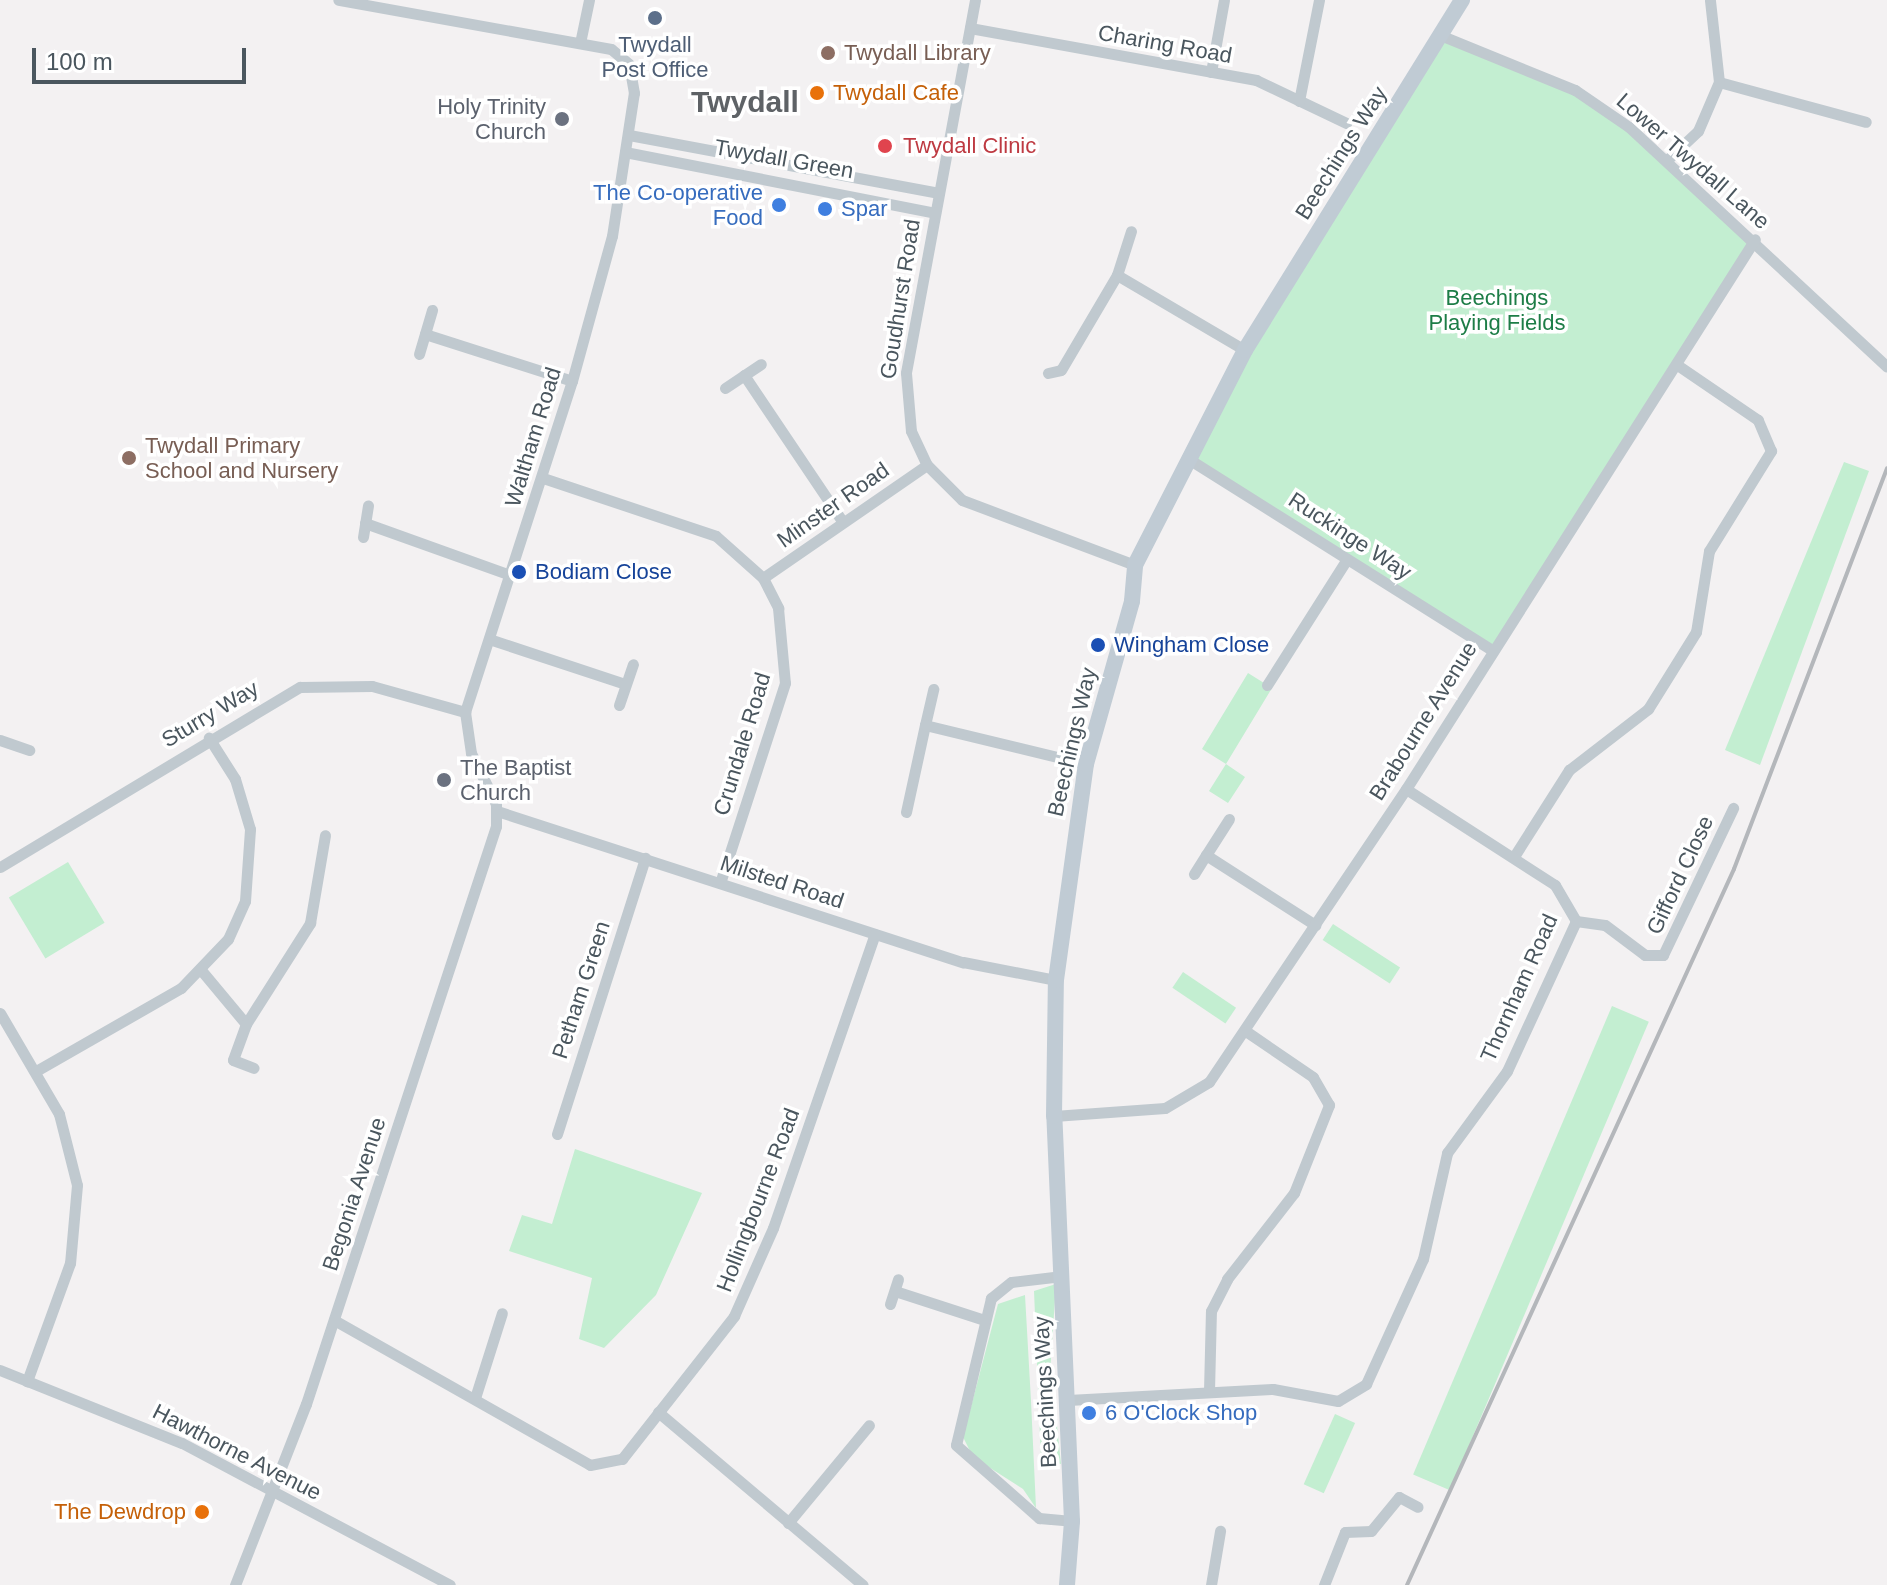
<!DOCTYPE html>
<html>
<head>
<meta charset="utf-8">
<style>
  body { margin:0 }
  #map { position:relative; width:1887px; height:1585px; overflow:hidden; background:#f3f1f2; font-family:Helvetica,sans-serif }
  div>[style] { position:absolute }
  .green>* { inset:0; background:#c3eed1; transform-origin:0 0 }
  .street>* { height:11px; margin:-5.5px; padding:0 5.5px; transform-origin:5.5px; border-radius:5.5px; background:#c0c9cf }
  .secondary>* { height:16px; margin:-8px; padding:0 8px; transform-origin:8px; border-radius:8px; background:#c0cbd4 }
  .rail>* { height:4px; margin:-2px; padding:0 2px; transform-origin:2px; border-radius:2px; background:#b4b7bb }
  .dots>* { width:22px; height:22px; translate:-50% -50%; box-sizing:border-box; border:4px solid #fff; border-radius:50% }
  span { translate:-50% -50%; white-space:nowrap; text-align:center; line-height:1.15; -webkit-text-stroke:7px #fff; paint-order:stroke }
  .service-label { font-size:22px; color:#4e5e75 }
  .street-label { font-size:22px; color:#4a565e }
  .education-label { font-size:22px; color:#785e54 }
  .left { translate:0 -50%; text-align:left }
  .food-label { font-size:22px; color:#c56008 }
  .right { translate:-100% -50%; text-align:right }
  .worship-label { font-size:22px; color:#5b616d }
  .health-label { font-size:22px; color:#be3a42 }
  .shop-label { font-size:22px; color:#366cbe }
  .park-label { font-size:22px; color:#1d7d47 }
  .transit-label { font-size:22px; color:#164399 }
  .district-label { font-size:30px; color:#5e6266; font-weight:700 }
  .scale { position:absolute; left:32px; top:48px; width:214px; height:36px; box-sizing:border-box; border:4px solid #4a565e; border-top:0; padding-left:10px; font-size:24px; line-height:28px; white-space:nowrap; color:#4a565e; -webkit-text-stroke:6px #fff; paint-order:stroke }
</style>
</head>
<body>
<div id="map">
  <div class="green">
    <div style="clip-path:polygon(1440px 35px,1575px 90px,1629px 127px,1755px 239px,1490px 649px,1187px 458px)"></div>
    <div style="clip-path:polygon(1844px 462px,1869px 471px,1760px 765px,1725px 750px)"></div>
    <div style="clip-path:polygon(1248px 673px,1272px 688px,1226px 764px,1245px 777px,1228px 803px,1209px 791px,1226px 764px,1202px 749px)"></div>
    <div style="left:68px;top:862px;width:71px;height:69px;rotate:59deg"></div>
    <div style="left:1333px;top:924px;width:80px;height:19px;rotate:33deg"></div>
    <div style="left:1183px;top:972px;width:64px;height:19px;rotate:34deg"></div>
    <div style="left:1612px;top:1006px;width:40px;height:509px;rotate:23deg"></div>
    <div style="clip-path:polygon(575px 1149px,702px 1193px,656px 1295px,604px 1348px,579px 1339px,592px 1278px,509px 1251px,522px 1215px,552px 1224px)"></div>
    <div style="clip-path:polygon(1056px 1284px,1048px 1403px,1055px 1407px,1061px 1464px,1041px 1460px,1034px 1291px)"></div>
    <div style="clip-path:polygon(1025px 1295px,1031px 1401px,1036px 1508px,1023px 1489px,973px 1457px,963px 1437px,998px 1304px)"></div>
    <div style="left:1335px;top:1414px;width:22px;height:77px;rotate:24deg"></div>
  </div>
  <div class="street">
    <div style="left:975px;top:0;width:379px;rotate:100.5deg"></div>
    <div style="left:906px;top:373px;width:58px;rotate:85.1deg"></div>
    <div style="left:911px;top:431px;width:38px;rotate:65deg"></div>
    <div style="left:927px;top:465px;width:49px;rotate:45deg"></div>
    <div style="left:962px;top:500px;width:185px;rotate:20.6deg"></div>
    <div style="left:970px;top:28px;width:291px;rotate:10.3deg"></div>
    <div style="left:1256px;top:80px;width:100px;rotate:25.5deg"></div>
    <div style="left:1440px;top:35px;width:146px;rotate:22.2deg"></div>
    <div style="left:1575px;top:90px;width:65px;rotate:34.4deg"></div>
    <div style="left:1629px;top:127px;width:352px;rotate:42.9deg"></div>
    <div style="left:580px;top:43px;width:44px;rotate:-78.2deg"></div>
    <div style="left:1211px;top:72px;width:73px;rotate:-79.8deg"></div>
    <div style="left:1719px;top:82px;width:152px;rotate:15.2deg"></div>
    <div style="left:1299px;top:101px;width:103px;rotate:-78.8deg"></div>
    <div style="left:629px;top:135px;width:314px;rotate:10.6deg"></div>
    <div style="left:625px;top:152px;width:316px;rotate:11.1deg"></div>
    <div style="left:1667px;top:160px;width:42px;rotate:-43.1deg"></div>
    <div style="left:1698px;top:131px;width:53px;rotate:-66.8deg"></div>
    <div style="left:1719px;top:82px;width:82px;rotate:-96.3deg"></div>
    <div style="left:1117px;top:275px;width:148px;rotate:30.4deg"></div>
    <div style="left:425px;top:334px;width:154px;rotate:17.7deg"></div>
    <div style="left:419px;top:354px;width:46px;rotate:-73.5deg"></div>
    <div style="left:1048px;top:373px;width:13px;rotate:-13deg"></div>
    <div style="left:1061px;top:370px;width:110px;rotate:-59.5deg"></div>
    <div style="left:1117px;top:275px;width:46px;rotate:-72.3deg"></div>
    <div style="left:744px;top:375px;width:176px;rotate:56.1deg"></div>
    <div style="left:725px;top:388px;width:43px;rotate:-33.7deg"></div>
    <div style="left:1187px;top:458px;width:358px;rotate:32.2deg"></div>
    <div style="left:543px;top:478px;width:182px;rotate:18.5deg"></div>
    <div style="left:716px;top:536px;width:63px;rotate:41.8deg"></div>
    <div style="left:763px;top:578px;width:34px;rotate:63deg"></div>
    <div style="left:778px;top:608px;width:75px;rotate:84.7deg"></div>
    <div style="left:785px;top:683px;width:210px;rotate:108deg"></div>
    <div style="left:365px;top:523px;width:154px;rotate:19.7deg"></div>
    <div style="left:363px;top:537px;width:32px;rotate:-81deg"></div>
    <div style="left:763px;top:578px;width:199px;rotate:-34.6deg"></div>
    <div style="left:489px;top:639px;width:143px;rotate:18.3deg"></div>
    <div style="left:1267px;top:685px;width:149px;rotate:-57.6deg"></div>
    <div style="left:619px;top:705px;width:43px;rotate:-71.1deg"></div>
    <div style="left:925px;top:725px;width:37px;rotate:-77deg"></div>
    <div style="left:0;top:740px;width:31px;rotate:19deg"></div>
    <div style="left:497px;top:811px;width:490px;rotate:18deg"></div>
    <div style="left:963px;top:962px;width:95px;rotate:11deg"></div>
    <div style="left:906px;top:812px;width:89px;rotate:-77.7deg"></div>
    <div style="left:925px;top:725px;width:166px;rotate:13.6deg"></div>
    <div style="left:1229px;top:819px;width:43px;rotate:122.6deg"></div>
    <div style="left:1206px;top:855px;width:130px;rotate:32.7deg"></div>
    <div style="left:1515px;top:855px;width:101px;rotate:-57.6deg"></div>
    <div style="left:1569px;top:770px;width:100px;rotate:-37.7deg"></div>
    <div style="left:1648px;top:709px;width:91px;rotate:-58.1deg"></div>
    <div style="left:1696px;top:632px;width:82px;rotate:-80.9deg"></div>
    <div style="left:1709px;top:551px;width:118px;rotate:-58.2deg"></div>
    <div style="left:1771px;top:451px;width:34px;rotate:-113deg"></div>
    <div style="left:1758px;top:420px;width:99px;rotate:-145.7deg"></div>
    <div style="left:0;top:867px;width:350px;rotate:-31deg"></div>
    <div style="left:300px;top:687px;width:72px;rotate:-0.8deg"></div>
    <div style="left:372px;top:686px;width:97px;rotate:15.6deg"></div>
    <div style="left:1194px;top:874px;width:22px;rotate:-58deg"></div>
    <div style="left:1576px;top:921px;width:29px;rotate:8deg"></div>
    <div style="left:1605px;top:925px;width:50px;rotate:36.9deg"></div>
    <div style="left:1645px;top:955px;width:18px"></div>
    <div style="left:1663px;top:955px;width:163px;rotate:-64.5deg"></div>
    <div style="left:201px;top:970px;width:70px;rotate:50.2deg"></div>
    <div style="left:246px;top:1024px;width:120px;rotate:-57.6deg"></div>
    <div style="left:310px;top:923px;width:89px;rotate:-80.3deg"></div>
    <div style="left:0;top:1013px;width:117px;rotate:59.7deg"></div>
    <div style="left:59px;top:1114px;width:73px;rotate:75.8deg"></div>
    <div style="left:77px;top:1185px;width:78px;rotate:95.1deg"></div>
    <div style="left:70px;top:1263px;width:126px;rotate:110deg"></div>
    <div style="left:246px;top:1024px;width:38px;rotate:110deg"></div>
    <div style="left:233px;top:1060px;width:22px;rotate:21deg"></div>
    <div style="left:36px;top:1071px;width:167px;rotate:-29.8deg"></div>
    <div style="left:181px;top:988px;width:68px;rotate:-46.2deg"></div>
    <div style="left:228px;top:939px;width:42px;rotate:-65.9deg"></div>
    <div style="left:245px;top:901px;width:72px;rotate:-86deg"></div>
    <div style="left:250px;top:829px;width:52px;rotate:-106.7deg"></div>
    <div style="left:235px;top:779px;width:49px;rotate:-122.4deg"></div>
    <div style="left:1054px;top:1116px;width:111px;rotate:-4.1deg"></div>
    <div style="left:1165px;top:1108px;width:51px;rotate:-30.6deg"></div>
    <div style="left:1209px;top:1082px;width:353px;rotate:-56.1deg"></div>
    <div style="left:1406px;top:789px;width:651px;rotate:-57.6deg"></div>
    <div style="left:557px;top:1134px;width:290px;rotate:-72.3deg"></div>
    <div style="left:1062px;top:1276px;width:51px;rotate:173.3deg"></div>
    <div style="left:1011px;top:1282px;width:26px;rotate:141deg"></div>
    <div style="left:991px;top:1298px;width:151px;rotate:103.4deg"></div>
    <div style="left:956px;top:1445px;width:111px;rotate:41.3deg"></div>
    <div style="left:1039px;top:1518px;width:33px;rotate:5deg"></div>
    <div style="left:895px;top:1291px;width:94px;rotate:18deg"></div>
    <div style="left:890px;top:1304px;width:26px;rotate:-72deg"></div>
    <div style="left:334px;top:1320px;width:294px;rotate:29.5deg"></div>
    <div style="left:590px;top:1465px;width:33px;rotate:-11deg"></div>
    <div style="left:622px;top:1459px;width:182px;rotate:-51.9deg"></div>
    <div style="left:734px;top:1316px;width:96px;rotate:-66.1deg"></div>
    <div style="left:773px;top:1228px;width:311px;rotate:-70.9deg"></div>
    <div style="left:0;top:1370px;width:196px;rotate:21.9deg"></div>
    <div style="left:182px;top:1443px;width:303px;rotate:27.9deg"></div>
    <div style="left:1209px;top:1391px;width:80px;rotate:-88.6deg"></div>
    <div style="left:1211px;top:1311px;width:36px;rotate:-63deg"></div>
    <div style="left:1227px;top:1279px;width:109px;rotate:-52.1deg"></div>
    <div style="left:1294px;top:1193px;width:95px;rotate:-68.3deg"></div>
    <div style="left:1329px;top:1105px;width:32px;rotate:-120deg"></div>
    <div style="left:1313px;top:1077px;width:80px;rotate:-145.7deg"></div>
    <div style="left:475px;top:1398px;width:89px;rotate:-72.4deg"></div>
    <div style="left:1068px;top:1400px;width:205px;rotate:-3.1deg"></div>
    <div style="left:1273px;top:1389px;width:66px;rotate:10.5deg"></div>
    <div style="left:1338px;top:1401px;width:33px;rotate:-31deg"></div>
    <div style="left:1366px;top:1384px;width:137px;rotate:-65.5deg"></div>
    <div style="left:1423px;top:1259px;width:109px;rotate:-77.2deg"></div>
    <div style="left:1447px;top:1153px;width:102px;rotate:-53.8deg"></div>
    <div style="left:1507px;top:1071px;width:165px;rotate:-65.3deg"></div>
    <div style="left:1576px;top:921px;width:42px;rotate:-120.3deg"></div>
    <div style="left:1555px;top:885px;width:177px;rotate:-147.2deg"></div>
    <div style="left:658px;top:1412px;width:268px;rotate:40.2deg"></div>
    <div style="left:788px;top:1523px;width:127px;rotate:-50.4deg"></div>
    <div style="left:235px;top:1585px;width:194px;rotate:-68.6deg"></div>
    <div style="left:306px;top:1404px;width:608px;rotate:-71.8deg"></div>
    <div style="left:496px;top:826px;width:22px;rotate:-90deg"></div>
    <div style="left:496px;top:804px;width:57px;rotate:-116.1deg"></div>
    <div style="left:471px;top:753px;width:41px;rotate:-98.3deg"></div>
    <div style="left:465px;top:712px;width:348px;rotate:-72.1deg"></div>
    <div style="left:572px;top:381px;width:150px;rotate:-74.6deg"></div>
    <div style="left:612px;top:236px;width:145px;rotate:-81.3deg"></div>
    <div style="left:634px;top:93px;width:29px;rotate:-100deg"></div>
    <div style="left:629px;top:64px;width:23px;rotate:-140deg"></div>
    <div style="left:611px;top:49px;width:277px;rotate:-169.8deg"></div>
    <div style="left:1211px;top:1585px;width:55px;rotate:-80.5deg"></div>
    <div style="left:1324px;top:1585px;width:57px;rotate:-68.4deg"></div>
    <div style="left:1345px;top:1532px;width:26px;rotate:-2deg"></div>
    <div style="left:1371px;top:1531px;width:44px;rotate:-50.5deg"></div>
    <div style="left:1399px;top:1497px;width:21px;rotate:28deg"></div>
  </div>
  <div class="secondary">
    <div style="left:1067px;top:1585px;width:64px;rotate:-85.5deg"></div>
    <div style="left:1072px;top:1521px;width:405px;rotate:-92.5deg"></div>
    <div style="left:1054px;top:1116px;width:136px;rotate:-89.2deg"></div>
    <div style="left:1056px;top:980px;width:218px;rotate:-82.1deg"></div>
    <div style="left:1086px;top:764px;width:169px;rotate:-74.2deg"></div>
    <div style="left:1132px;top:601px;width:36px;rotate:-85deg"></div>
    <div style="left:1135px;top:565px;width:242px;rotate:-62.9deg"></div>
    <div style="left:1245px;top:350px;width:412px;rotate:-58.2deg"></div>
  </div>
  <div class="rail">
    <div style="left:1407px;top:1585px;width:787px;rotate:-65.45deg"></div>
    <div style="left:1734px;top:869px;width:429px;rotate:-69.1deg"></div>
  </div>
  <div class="dots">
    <div style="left:655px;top:18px;background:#5c6f8a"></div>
    <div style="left:828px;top:53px;background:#8d6e63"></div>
    <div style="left:817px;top:93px;background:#e8710a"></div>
    <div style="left:562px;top:119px;background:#6b7280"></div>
    <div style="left:885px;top:146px;background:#e0444e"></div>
    <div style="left:779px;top:205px;background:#3f7fe0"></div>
    <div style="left:825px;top:209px;background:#3f7fe0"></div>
    <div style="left:129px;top:458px;background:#8d6e63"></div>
    <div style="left:519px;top:572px;background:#1a4fb4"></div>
    <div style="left:1098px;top:645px;background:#1a4fb4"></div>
    <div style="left:444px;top:780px;background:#6b7280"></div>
    <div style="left:1089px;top:1413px;background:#3f7fe0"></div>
    <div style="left:202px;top:1512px;background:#e8710a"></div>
  </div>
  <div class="service-label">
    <span style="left:655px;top:57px">Twydall<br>Post Office</span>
  </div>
  <div class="street-label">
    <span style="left:1165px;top:44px;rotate:10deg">Charing Road</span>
    <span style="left:1341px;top:153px;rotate:-58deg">Beechings Way</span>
    <span style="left:784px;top:159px;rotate:10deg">Twydall Green</span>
    <span style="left:1693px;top:161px;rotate:41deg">Lower Twydall Lane</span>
    <span style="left:900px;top:299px;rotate:-81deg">Goudhurst Road</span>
    <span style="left:533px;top:437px;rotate:-73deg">Waltham Road</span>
    <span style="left:833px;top:505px;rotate:-35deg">Minster Road</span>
    <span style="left:1350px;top:536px;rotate:33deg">Ruckinge Way</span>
    <span style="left:210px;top:714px;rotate:-31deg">Sturry Way</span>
    <span style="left:1423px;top:721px;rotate:-58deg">Brabourne Avenue</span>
    <span style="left:1072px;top:742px;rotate:-77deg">Beechings Way</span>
    <span style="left:742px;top:744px;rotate:-73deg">Crundale Road</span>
    <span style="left:1680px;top:875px;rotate:-65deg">Gifford Close</span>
    <span style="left:782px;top:882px;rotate:18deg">Milsted Road</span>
    <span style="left:1519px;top:988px;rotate:-66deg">Thornham Road</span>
    <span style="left:581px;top:990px;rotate:-72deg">Petham Green</span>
    <span style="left:354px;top:1194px;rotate:-72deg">Begonia Avenue</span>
    <span style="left:758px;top:1200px;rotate:-69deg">Hollingbourne Road</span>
    <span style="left:1045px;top:1392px;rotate:-93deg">Beechings Way</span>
    <span style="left:237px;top:1452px;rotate:27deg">Hawthorne Avenue</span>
  </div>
  <div class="education-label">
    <span class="left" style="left:844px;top:53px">Twydall Library</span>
    <span class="left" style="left:145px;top:458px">Twydall Primary<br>School and Nursery</span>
  </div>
  <div class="food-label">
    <span class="left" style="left:833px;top:93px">Twydall Cafe</span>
    <span class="right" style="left:186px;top:1512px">The Dewdrop</span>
  </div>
  <div class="worship-label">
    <span class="right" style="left:546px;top:119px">Holy Trinity<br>Church</span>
    <span class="left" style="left:460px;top:780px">The Baptist<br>Church</span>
  </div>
  <div class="health-label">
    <span class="left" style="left:903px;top:146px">Twydall Clinic</span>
  </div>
  <div class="shop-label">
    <span class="right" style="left:763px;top:205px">The Co-operative<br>Food</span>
    <span class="left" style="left:841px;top:209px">Spar</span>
    <span class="left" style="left:1105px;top:1413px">6 O'Clock Shop</span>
  </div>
  <div class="park-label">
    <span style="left:1497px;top:310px">Beechings<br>Playing Fields</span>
  </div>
  <div class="transit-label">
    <span class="left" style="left:535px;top:572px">Bodiam Close</span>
    <span class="left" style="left:1114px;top:645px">Wingham Close</span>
  </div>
  <div class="district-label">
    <span style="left:745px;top:102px">Twydall</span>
  </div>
  <div class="scale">100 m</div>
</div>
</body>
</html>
